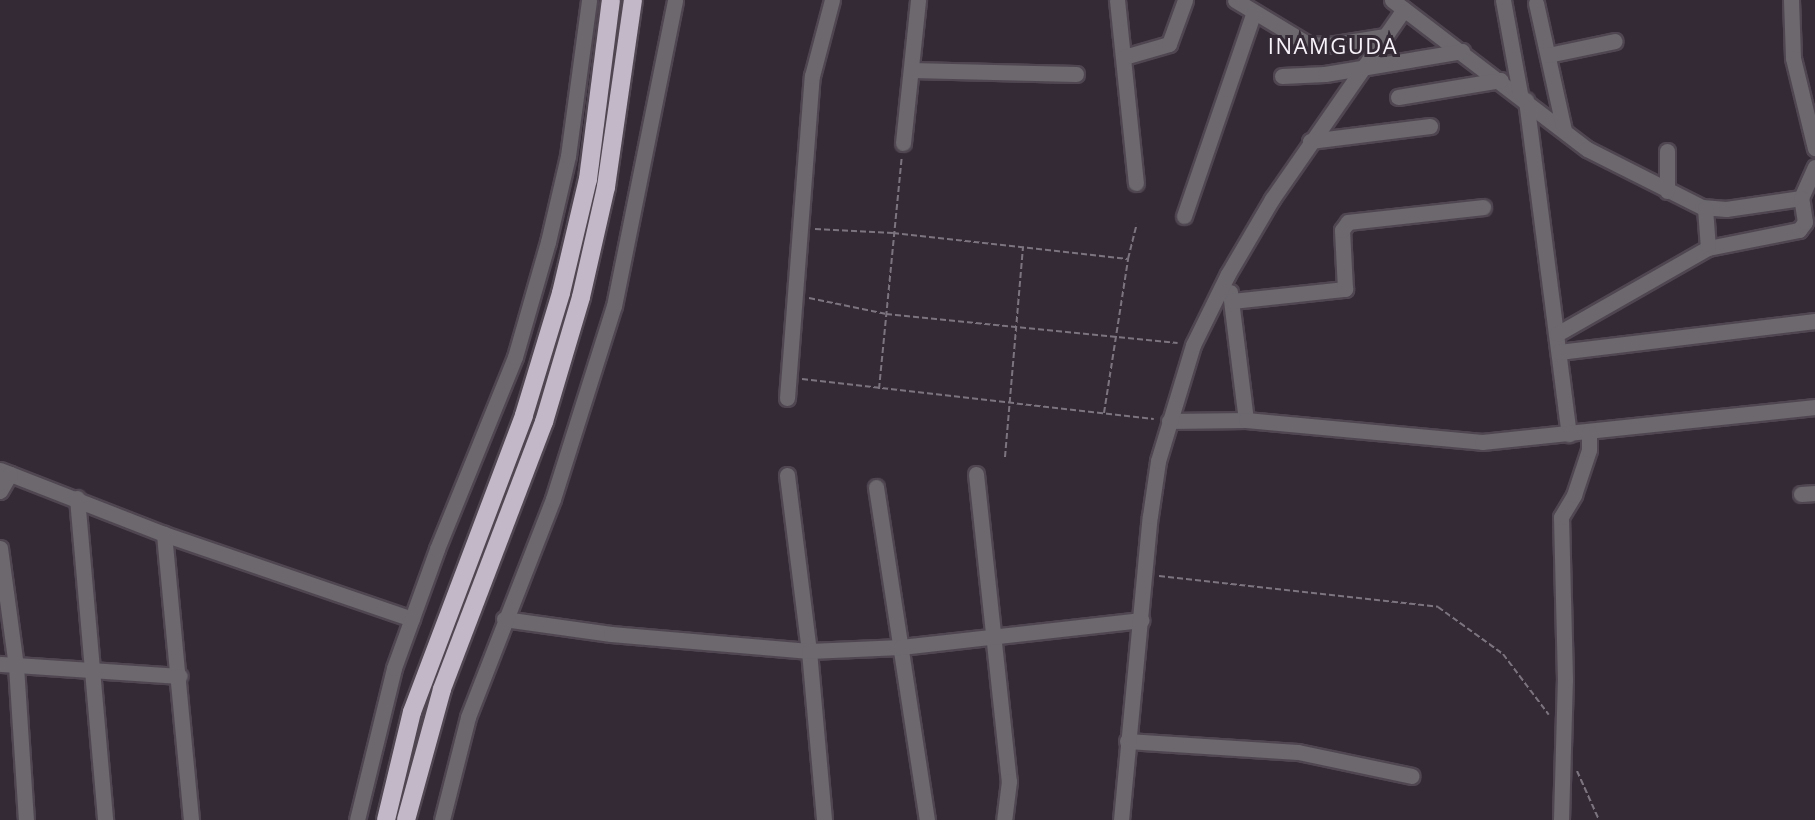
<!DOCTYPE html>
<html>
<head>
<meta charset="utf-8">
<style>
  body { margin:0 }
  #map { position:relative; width:1815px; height:820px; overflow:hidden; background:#332a36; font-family:"Open Sans",sans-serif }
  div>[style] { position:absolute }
  .path>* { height:2px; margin-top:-1px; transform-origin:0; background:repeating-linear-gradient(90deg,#7c747f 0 6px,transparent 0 9px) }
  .roads { filter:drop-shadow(2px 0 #4f4651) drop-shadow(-2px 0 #4f4651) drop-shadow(0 2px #4f4651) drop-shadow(0 -2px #4f4651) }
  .minor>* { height:15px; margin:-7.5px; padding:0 7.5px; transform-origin:7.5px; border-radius:7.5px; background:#6c686e }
  .highway>* { height:18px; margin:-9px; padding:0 9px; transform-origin:9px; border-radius:9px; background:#c3b8c8 }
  span { translate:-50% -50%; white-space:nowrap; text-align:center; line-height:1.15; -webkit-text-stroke:6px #332a36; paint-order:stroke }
  .quarter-label { font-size:22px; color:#f8f2fa; letter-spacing:1.5px }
</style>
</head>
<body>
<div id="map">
  <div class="path">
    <div style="left:815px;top:229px;width:78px;rotate:2.9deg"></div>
    <div style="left:893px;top:233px;width:236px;rotate:6.3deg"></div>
    <div style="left:1128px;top:259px;width:36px;rotate:-76deg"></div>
    <div style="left:809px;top:298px;width:79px;rotate:11.7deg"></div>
    <div style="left:886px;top:314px;width:293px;rotate:5.7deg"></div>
    <div style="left:802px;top:379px;width:354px;rotate:6.5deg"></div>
    <div style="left:879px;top:389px;width:234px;rotate:-84.4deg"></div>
    <div style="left:1104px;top:413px;width:156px;rotate:-81.1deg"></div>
    <div style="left:1005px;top:457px;width:211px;rotate:-85.1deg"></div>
    <div style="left:1159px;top:576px;width:281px;rotate:6.3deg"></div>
    <div style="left:1438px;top:607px;width:80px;rotate:35.9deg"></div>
    <div style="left:1503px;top:654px;width:76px;rotate:53deg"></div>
    <div style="left:1577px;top:771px;width:54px;rotate:65.8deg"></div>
  </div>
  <div class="roads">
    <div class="minor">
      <div style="left:1117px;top:0;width:184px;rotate:84.1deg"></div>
      <div style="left:1235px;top:0;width:85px;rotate:31.1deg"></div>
      <div style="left:1308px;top:44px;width:21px;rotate:3deg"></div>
      <div style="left:1329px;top:45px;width:57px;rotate:-9.1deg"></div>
      <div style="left:1392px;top:0;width:245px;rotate:37.4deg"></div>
      <div style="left:1587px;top:149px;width:129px;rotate:26.8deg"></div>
      <div style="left:1702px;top:207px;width:24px;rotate:5deg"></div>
      <div style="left:1726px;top:209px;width:76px;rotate:-8.3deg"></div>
      <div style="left:1801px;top:198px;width:34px;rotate:-66deg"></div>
      <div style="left:1503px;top:0;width:96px;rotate:79.7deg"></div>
      <div style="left:1791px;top:0;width:58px;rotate:88deg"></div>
      <div style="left:1793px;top:58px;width:93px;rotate:76.3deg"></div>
      <div style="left:1536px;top:3px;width:130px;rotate:77.6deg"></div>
      <div style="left:1548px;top:55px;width:68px;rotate:-11.8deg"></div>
      <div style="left:1124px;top:57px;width:47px;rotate:-16.1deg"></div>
      <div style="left:1169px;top:44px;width:47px;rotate:-70deg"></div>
      <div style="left:911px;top:70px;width:165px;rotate:1.4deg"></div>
      <div style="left:1282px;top:76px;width:43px;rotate:-2.7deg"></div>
      <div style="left:1325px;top:74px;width:139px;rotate:-9.5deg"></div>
      <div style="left:1398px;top:97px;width:104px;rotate:-9.4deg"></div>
      <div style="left:1526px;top:100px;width:337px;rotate:82.7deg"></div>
      <div style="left:1310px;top:141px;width:121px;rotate:-7.1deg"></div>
      <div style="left:903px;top:143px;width:144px;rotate:-84deg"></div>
      <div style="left:1667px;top:191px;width:40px;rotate:-90deg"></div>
      <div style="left:1184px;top:216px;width:213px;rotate:-71.1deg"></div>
      <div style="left:1708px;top:248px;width:93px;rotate:-11.2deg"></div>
      <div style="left:1799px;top:230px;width:10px;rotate:-53deg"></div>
      <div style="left:1805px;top:222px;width:24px;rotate:-99deg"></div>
      <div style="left:1230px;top:292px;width:129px;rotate:82.9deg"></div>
      <div style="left:1232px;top:301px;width:114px;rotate:-6.1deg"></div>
      <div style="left:1345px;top:289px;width:59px;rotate:-92.9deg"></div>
      <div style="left:1342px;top:230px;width:10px;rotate:-53deg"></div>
      <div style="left:1348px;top:222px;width:136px;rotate:-6.3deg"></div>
      <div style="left:1557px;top:334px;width:174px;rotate:-29.7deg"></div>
      <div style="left:1708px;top:248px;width:40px;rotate:-94.3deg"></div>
      <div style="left:1559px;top:352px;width:258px;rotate:-6.9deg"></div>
      <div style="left:787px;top:398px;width:323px;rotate:-85.6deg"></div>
      <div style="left:812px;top:76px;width:79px;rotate:-75.3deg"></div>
      <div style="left:1169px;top:421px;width:77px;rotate:-0.7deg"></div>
      <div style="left:1246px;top:420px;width:237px;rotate:5.3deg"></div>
      <div style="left:1482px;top:442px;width:335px;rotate:-6deg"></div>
      <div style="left:0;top:470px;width:176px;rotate:21.3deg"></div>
      <div style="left:164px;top:534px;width:262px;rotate:18.9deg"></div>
      <div style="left:976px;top:474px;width:309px;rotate:83.9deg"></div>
      <div style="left:1009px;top:781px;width:39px;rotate:97deg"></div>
      <div style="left:787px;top:475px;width:177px;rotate:82.9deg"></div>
      <div style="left:809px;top:651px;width:170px;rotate:84.9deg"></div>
      <div style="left:876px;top:487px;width:337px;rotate:81.3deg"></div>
      <div style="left:0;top:491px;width:20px;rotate:-60deg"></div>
      <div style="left:1801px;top:494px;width:14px;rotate:-4deg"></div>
      <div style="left:77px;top:498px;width:323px;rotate:85deg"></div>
      <div style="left:164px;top:534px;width:287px;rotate:84.6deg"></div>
      <div style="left:0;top:548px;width:119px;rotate:82.3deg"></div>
      <div style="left:16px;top:666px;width:154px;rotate:86.3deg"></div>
      <div style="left:504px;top:619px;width:108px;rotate:8deg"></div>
      <div style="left:611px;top:634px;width:199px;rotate:4.9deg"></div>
      <div style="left:809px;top:651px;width:92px;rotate:-2.5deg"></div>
      <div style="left:901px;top:647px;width:242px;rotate:-6.4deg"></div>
      <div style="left:0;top:664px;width:180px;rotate:3.8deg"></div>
      <div style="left:1127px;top:741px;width:171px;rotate:3.7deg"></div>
      <div style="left:1298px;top:752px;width:116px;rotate:11.9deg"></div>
      <div style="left:357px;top:820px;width:156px;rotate:-76.3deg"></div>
      <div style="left:394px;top:668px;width:127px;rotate:-70.1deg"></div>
      <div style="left:437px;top:549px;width:207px;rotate:-67.9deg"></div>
      <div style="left:515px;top:357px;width:120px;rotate:-74deg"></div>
      <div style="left:548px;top:242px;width:88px;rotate:-76.9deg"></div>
      <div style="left:568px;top:156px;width:157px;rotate:-82.3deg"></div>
      <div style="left:442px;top:820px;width:106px;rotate:-75.8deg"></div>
      <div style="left:468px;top:717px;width:234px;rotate:-68.7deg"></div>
      <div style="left:553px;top:499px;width:202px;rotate:-72.5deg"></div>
      <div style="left:614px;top:306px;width:312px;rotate:-78.7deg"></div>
      <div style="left:1121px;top:820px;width:305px;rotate:-84.6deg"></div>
      <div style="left:1150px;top:516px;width:56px;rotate:-81.7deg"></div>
      <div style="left:1158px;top:461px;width:121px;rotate:-73.2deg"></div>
      <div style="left:1193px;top:345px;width:79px;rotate:-63.8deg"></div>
      <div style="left:1228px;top:274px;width:87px;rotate:-59.6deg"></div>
      <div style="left:1272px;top:199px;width:231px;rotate:-55.2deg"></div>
      <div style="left:1561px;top:820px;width:140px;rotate:-88.4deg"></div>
      <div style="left:1565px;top:680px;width:163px;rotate:-91.4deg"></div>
      <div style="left:1561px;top:517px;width:26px;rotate:-59deg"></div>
      <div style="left:1574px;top:495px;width:47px;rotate:-71.6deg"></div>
      <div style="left:1589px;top:450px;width:18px;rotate:-90deg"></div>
    </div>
    <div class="highway">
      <div style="left:386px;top:820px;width:111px;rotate:-76.5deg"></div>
      <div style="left:412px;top:712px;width:317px;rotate:-69.3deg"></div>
      <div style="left:524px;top:415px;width:127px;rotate:-73.1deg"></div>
      <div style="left:561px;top:293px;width:117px;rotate:-76.7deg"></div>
      <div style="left:588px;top:179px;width:180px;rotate:-82.7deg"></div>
      <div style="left:406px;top:820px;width:136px;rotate:-74.6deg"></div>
      <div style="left:442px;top:689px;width:286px;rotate:-69.1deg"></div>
      <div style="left:544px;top:422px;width:130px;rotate:-73.5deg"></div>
      <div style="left:581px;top:297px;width:113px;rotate:-77.2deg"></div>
      <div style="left:606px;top:187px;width:189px;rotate:-81.8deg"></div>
    </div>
  </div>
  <div class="quarter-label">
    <span style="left:1333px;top:46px">INAMGUDA</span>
  </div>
</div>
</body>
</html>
